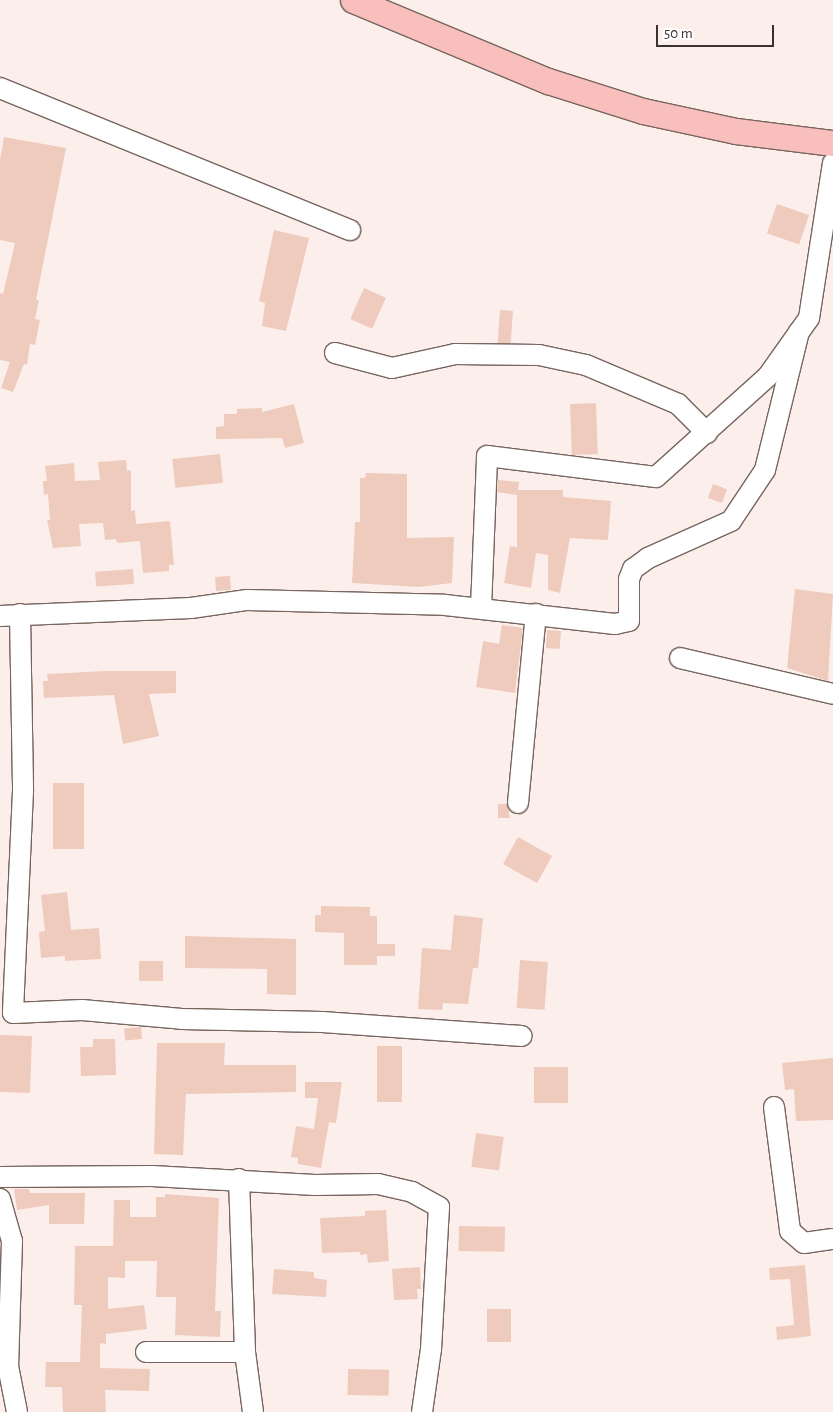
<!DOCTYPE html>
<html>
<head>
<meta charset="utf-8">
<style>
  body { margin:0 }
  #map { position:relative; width:833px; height:1412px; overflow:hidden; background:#fcefeb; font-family:"Alegreya Sans",sans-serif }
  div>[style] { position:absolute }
  .building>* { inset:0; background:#efcbbe; transform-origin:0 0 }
  .roads { filter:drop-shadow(1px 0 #77655e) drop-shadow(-1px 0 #77655e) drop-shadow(0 1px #77655e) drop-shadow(0 -1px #77655e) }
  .minor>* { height:20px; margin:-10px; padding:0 10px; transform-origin:10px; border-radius:10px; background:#fff }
  .major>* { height:25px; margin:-12.5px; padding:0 12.5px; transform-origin:12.5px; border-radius:12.5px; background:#f8bfbc }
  span { translate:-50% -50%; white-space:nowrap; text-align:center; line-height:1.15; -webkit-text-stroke:4px #fff; paint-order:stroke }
  .scale { position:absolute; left:656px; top:25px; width:118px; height:22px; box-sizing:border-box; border:2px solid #3a312f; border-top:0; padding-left:6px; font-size:15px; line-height:18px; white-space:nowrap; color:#3a312f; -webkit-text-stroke:4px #fff; paint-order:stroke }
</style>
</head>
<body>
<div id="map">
  <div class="building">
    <div style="clip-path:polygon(4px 137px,66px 148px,36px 300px,39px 300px,35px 319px,40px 320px,35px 345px,30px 344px,27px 365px,24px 364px,13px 392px,1px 388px,10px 362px,0 360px,0 293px,3px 294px,15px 243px,0 240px,0 160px)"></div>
    <div style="left:777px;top:204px;width:34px;height:31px;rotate:19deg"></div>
    <div style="clip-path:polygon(274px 230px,309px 238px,286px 331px,262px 326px,265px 303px,259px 301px)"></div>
    <div style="left:364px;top:288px;width:24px;height:34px;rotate:24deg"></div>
    <div style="left:500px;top:310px;width:13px;height:33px;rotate:4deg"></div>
    <div style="left:596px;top:403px;width:51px;height:26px;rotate:88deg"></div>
    <div style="clip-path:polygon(294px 404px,304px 443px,285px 448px,282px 438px,216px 439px,216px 427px,224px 426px,224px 414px,237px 414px,237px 409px,262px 408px,262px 412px)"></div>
    <div style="left:220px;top:454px;width:29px;height:48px;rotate:84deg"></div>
    <div style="clip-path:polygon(126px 460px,127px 471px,131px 470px,131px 511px,135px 510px,136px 524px,170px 521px,174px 565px,169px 565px,169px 571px,143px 573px,140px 541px,117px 543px,116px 539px,105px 540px,103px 523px,79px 524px,81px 546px,53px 548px,47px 520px,50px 520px,48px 494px,44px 495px,43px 481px,47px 481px,45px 466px,74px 463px,75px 481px,100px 480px,98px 462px)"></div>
    <div style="clip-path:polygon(366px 473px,407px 474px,407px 538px,454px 537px,452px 583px,419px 587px,352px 583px,355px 522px,360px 522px,360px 478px,365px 478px)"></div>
    <div style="clip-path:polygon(498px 480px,519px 482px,518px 490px,563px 490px,563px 497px,611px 501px,608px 540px,570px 538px,560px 593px,548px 590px,548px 555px,536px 553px,531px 588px,504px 583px,510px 546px,517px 547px,517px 495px,497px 492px)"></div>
    <div style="left:713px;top:484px;width:15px;height:15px;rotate:20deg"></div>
    <div style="left:133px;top:569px;width:15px;height:38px;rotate:86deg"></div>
    <div style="left:230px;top:576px;width:14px;height:15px;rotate:86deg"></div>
    <div style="clip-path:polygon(795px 589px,833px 594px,828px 681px,787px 668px)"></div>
    <div style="clip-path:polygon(502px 625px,523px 628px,515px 693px,476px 687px,483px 641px,499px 644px)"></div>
    <div style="left:547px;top:630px;width:14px;height:18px;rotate:4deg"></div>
    <div style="clip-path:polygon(105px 671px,176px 671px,176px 693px,149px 694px,159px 736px,123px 744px,114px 695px,44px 698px,43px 681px,48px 681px,47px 674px)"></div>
    <div style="left:53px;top:783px;width:31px;height:66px"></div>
    <div style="clip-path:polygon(498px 804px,507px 804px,510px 818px,498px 818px)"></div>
    <div style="left:518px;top:837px;width:39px;height:31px;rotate:29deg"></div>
    <div style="clip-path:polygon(67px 892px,71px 930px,99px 928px,101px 959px,65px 961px,65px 956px,41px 958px,39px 932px,45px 931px,41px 895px)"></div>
    <div style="clip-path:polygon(321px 906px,370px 907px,370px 916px,377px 916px,377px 944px,395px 944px,395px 956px,377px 956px,377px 965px,344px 965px,344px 933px,315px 932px,315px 915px,321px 915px)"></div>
    <div style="clip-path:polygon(454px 915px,483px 918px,478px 968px,473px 968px,468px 1004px,443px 1003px,442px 1010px,418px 1009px,422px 948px,451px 950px)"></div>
    <div style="clip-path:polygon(185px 936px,296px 939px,296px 995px,267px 994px,267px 969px,185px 968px)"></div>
    <div style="left:520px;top:960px;width:28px;height:48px;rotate:4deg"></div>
    <div style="left:139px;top:961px;width:24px;height:20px"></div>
    <div style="left:141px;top:1027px;width:12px;height:17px;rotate:85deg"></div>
    <div style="left:0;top:1035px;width:32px;height:57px;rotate:2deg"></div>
    <div style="clip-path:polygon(93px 1039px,115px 1039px,116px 1075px,81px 1076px,80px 1047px,93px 1047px)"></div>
    <div style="clip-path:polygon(157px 1043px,225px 1043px,224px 1065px,296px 1065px,296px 1092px,186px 1094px,183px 1155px,154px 1154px)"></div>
    <div style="left:377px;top:1046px;width:25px;height:56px"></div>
    <div style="clip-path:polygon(833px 1058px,833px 1120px,796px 1121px,794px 1089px,785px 1090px,782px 1063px)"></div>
    <div style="left:534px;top:1067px;width:34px;height:36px"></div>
    <div style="clip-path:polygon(305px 1082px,342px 1082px,336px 1123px,329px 1122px,321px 1168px,298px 1164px,298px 1158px,291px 1157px,296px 1126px,314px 1129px,318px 1098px,305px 1098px)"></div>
    <div style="left:476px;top:1133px;width:28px;height:34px;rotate:8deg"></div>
    <div style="clip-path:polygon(14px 1189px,29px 1189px,30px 1193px,85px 1193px,84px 1224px,49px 1224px,49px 1205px,17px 1210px)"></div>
    <div style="clip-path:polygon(165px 1194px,219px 1198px,215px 1311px,221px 1311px,220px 1337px,175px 1335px,176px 1297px,156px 1297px,157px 1261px,125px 1261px,125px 1278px,108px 1277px,108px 1309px,144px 1305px,147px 1329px,106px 1334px,106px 1344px,100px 1343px,100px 1368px,150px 1369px,149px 1391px,105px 1390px,106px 1412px,63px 1412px,62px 1387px,45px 1387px,46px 1362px,80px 1362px,82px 1305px,74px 1305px,75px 1246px,113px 1246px,114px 1200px,130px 1200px,130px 1217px,156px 1217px,156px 1197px,165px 1197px)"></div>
    <div style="clip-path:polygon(386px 1210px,389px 1261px,368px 1263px,367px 1254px,360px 1255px,360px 1252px,322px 1253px,320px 1218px,365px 1216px,365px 1211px)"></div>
    <div style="left:459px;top:1226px;width:46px;height:25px;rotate:1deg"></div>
    <div style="clip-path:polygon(805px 1265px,811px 1336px,777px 1340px,776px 1327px,794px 1325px,790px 1279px,770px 1280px,769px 1268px)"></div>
    <div style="clip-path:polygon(420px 1267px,421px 1289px,417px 1289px,418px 1299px,394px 1300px,392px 1269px)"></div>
    <div style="clip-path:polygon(274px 1269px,314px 1272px,314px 1278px,327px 1280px,326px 1297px,272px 1294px)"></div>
    <div style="left:487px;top:1309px;width:24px;height:33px"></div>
    <div style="left:348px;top:1369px;width:41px;height:26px;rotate:1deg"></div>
  </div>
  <div class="roads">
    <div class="minor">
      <div style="left:0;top:88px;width:378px;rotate:22.1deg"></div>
      <div style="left:335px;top:353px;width:59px;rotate:14.7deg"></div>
      <div style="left:392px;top:368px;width:65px;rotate:-12.5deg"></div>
      <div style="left:455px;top:354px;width:84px;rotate:0.7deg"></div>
      <div style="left:539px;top:355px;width:48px;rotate:12deg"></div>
      <div style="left:586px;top:365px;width:100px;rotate:23deg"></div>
      <div style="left:678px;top:404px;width:41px;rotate:45deg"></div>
      <div style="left:481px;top:608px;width:152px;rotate:-87.7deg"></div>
      <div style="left:487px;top:456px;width:170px;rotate:7.1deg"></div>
      <div style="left:656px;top:477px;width:151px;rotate:-42deg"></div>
      <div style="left:768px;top:376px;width:71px;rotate:-54.7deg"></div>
      <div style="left:809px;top:318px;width:157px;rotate:-81.2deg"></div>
      <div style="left:20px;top:614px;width:177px;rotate:89deg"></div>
      <div style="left:23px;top:791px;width:222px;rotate:92.6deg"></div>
      <div style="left:13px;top:1013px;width:69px;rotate:-2.5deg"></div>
      <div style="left:82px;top:1010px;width:100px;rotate:5.1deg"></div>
      <div style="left:182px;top:1019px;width:140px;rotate:1.2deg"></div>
      <div style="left:322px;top:1022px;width:200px;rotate:4deg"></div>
      <div style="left:0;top:616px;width:191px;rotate:-2.4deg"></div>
      <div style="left:191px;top:608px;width:57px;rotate:-8.1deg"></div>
      <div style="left:247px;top:600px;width:198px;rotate:1.4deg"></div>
      <div style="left:445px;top:605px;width:171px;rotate:6.4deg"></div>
      <div style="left:615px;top:624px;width:14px;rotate:-12deg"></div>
      <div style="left:629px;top:621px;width:42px;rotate:-90deg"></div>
      <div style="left:629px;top:579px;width:11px;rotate:-68deg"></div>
      <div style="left:633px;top:569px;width:19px;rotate:-36deg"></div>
      <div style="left:648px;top:558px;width:91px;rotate:-24deg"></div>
      <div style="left:731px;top:521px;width:61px;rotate:-56.3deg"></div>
      <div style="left:765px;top:470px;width:142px;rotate:-76.2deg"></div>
      <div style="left:680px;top:658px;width:157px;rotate:13.2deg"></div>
      <div style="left:518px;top:803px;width:190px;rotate:-84.6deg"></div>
      <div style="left:774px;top:1107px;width:125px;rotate:82.6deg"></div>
      <div style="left:790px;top:1231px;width:18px;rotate:41deg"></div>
      <div style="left:804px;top:1243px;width:29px;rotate:-8deg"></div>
      <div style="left:0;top:1177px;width:152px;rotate:-0.4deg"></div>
      <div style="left:152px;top:1176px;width:163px;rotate:3.2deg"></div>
      <div style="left:315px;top:1185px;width:63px;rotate:-0.9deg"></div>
      <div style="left:378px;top:1184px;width:35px;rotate:13deg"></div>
      <div style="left:412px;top:1192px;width:31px;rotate:29deg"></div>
      <div style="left:439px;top:1207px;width:142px;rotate:93.2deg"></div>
      <div style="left:431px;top:1349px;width:64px;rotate:98.1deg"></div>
      <div style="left:239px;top:1179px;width:173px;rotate:88deg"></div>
      <div style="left:245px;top:1352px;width:61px;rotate:82.4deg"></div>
      <div style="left:0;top:1199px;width:44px;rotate:74.1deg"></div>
      <div style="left:12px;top:1241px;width:125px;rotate:91.8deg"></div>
      <div style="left:8px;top:1366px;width:47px;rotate:78.9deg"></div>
      <div style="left:146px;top:1352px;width:99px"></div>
    </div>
    <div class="major">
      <div style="left:353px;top:0;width:211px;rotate:22.6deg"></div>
      <div style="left:548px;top:81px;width:100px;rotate:17.5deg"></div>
      <div style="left:643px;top:111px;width:95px;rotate:12.1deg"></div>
      <div style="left:736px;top:131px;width:98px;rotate:7.1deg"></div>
    </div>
  </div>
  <div class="scale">50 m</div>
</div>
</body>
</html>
